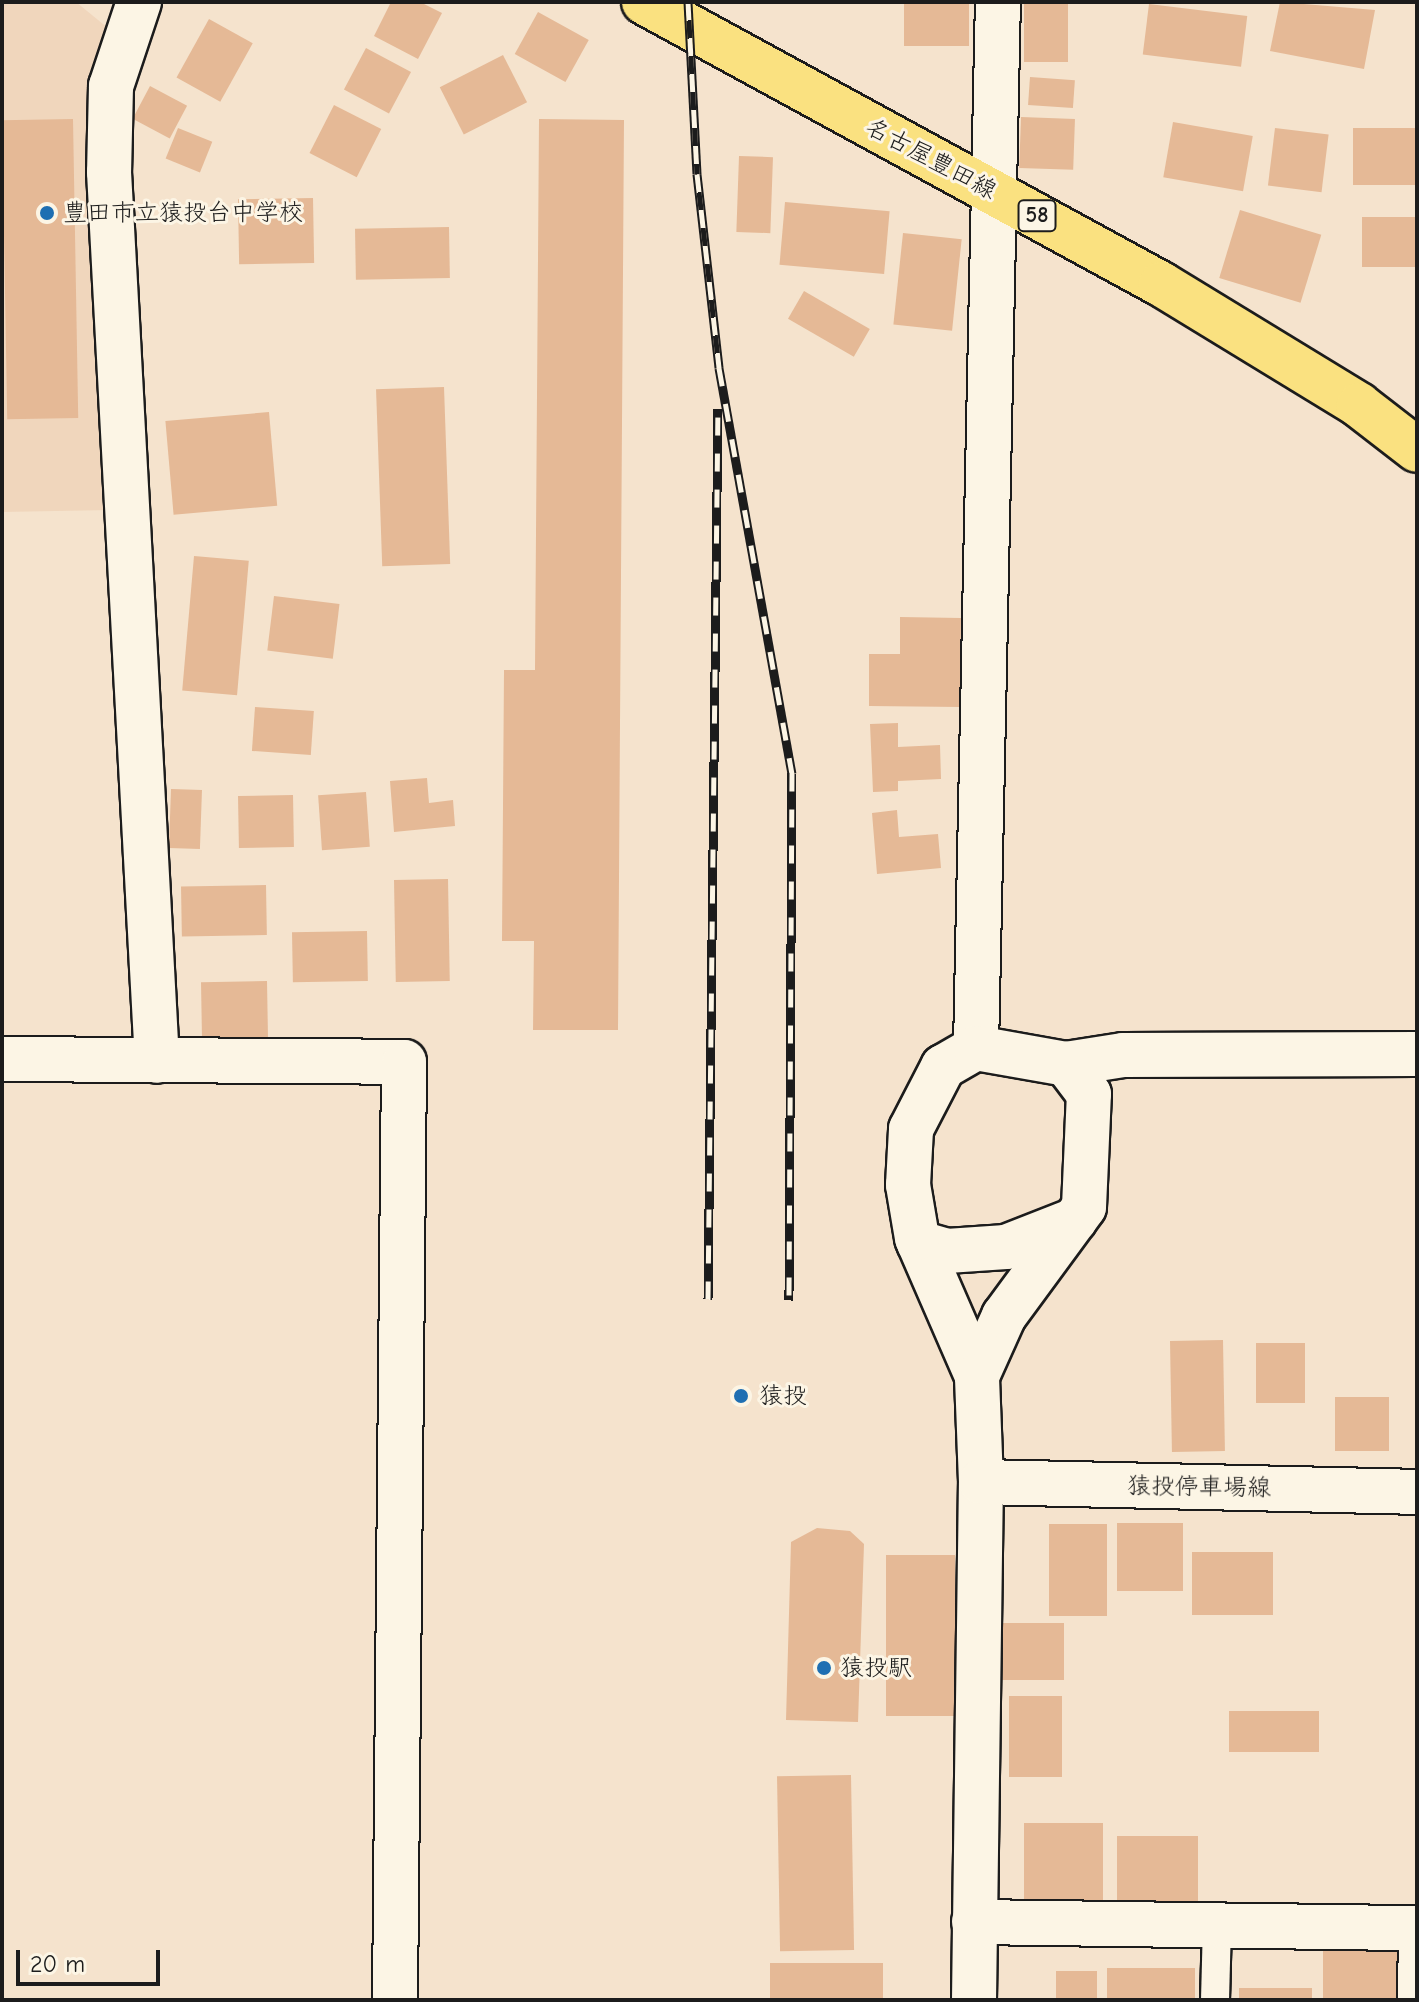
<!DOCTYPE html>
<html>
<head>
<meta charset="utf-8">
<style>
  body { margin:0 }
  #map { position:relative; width:1419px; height:2002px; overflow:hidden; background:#f5e3cd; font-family:"Comic Neue","Klee One",sans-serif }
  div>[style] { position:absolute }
  .built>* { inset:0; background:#f0d6bc }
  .building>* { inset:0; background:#e5b996; transform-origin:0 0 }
  .roads { filter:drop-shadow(2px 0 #1c1c1c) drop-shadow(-2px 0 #1c1c1c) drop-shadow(0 2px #1c1c1c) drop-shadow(0 -2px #1c1c1c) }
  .service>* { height:28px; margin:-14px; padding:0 14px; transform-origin:14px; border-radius:14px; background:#fcf5e5 }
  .minor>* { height:44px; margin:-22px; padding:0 22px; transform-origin:22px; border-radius:22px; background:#fcf5e5 }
  .tertiary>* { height:44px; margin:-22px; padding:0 22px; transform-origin:22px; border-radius:22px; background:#fcf5e5 }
  .secondary>* { height:44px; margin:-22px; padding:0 22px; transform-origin:22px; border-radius:22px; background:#fcf5e5 }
  .primary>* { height:44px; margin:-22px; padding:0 22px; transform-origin:22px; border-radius:22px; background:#fae180 }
  .rail>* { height:9px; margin-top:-4.5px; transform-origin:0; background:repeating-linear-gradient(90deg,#fcf5e5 0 18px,#1c1c1c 0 36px); box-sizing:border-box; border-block:2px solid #1c1c1c }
  .dots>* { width:22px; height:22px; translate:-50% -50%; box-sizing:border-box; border:4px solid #fcf5e5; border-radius:50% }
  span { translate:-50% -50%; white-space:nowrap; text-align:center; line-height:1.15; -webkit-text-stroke:6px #fcf5e5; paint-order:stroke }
  .shield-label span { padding:2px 6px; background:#fcf5e5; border:2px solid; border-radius:6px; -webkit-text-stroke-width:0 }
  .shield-label { font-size:22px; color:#1c1c1c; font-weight:700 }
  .street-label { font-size:24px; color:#1c1c1c }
  .poi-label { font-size:24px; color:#1c1c1c }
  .left { translate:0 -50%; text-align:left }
  .frame { position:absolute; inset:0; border:4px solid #1c1c1c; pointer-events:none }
  .scale { position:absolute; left:16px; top:1950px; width:144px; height:36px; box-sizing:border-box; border:4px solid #1c1c1c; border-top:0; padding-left:10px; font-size:24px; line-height:28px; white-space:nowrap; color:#1c1c1c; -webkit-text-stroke:6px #fcf5e5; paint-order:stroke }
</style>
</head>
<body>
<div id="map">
  <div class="built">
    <div style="clip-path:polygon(2px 2px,76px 2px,114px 33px,87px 125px,110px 510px,2px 512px)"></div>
  </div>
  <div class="building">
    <div style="clip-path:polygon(391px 2px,420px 2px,442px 13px,418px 59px,374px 36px)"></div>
    <div style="left:904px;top:2px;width:65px;height:44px"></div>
    <div style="left:1024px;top:2px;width:44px;height:60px"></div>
    <div style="clip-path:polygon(1280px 2px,1375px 10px,1364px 69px,1270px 51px)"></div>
    <div style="left:1149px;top:4px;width:99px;height:51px;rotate:7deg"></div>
    <div style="left:538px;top:12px;width:58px;height:48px;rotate:29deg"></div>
    <div style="left:209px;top:19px;width:50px;height:67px;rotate:29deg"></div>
    <div style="left:366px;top:48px;width:51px;height:47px;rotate:28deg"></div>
    <div style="left:503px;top:55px;width:53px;height:71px;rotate:63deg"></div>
    <div style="left:1030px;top:77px;width:45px;height:28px;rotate:4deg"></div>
    <div style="left:150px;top:86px;width:42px;height:37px;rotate:28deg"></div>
    <div style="left:334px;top:105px;width:53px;height:54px;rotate:27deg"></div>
    <div style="left:1021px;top:117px;width:54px;height:51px;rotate:2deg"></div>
    <div style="left:73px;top:119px;width:299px;height:71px;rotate:89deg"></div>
    <div style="clip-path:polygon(539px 119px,624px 120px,618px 1030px,533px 1030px,534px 941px,502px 941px,504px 670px,535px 670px)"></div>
    <div style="left:1173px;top:122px;width:81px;height:56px;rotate:10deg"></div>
    <div style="left:178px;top:128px;width:37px;height:33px;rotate:22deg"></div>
    <div style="left:1275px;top:128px;width:54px;height:58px;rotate:7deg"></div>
    <div style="left:1417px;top:128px;width:57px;height:64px;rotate:90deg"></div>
    <div style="left:739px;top:156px;width:34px;height:76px;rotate:2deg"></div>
    <div style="left:313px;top:198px;width:65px;height:75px;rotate:89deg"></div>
    <div style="left:785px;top:202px;width:105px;height:63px;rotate:5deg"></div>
    <div style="left:1240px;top:210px;width:85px;height:71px;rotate:17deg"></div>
    <div style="left:1417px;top:217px;width:50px;height:55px;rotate:90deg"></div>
    <div style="left:449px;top:227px;width:51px;height:94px;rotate:89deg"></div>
    <div style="left:903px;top:233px;width:59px;height:92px;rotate:6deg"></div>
    <div style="left:804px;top:291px;width:76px;height:32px;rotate:30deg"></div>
    <div style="left:444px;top:387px;width:177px;height:68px;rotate:88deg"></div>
    <div style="left:269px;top:412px;width:94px;height:104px;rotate:85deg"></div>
    <div style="left:194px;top:556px;width:55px;height:135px;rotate:5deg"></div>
    <div style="left:274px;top:596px;width:66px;height:55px;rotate:7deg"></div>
    <div style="clip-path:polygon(900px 617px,961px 618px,960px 707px,869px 706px,869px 654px,900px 654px)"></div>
    <div style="left:255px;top:707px;width:59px;height:44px;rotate:4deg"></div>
    <div style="clip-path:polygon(898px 723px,898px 747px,940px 745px,941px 779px,898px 781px,898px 791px,873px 792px,870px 724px)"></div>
    <div style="clip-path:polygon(427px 778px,429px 803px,453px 800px,455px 826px,394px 832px,390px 781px)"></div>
    <div style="left:171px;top:789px;width:31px;height:59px;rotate:2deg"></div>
    <div style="left:366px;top:792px;width:55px;height:48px;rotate:86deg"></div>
    <div style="left:293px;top:795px;width:52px;height:55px;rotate:89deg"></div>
    <div style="clip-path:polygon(897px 810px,899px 837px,938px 834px,941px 868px,877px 874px,872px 813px)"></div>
    <div style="left:448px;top:879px;width:102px;height:54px;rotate:89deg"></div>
    <div style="left:266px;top:885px;width:50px;height:85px;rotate:89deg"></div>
    <div style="left:367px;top:931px;width:50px;height:75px;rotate:89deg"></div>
    <div style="left:267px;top:981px;width:61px;height:66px;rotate:89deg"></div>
    <div style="left:1223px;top:1340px;width:111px;height:53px;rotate:89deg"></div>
    <div style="left:1256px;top:1343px;width:49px;height:60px"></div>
    <div style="left:1335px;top:1397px;width:54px;height:54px"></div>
    <div style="left:1117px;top:1523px;width:66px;height:68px"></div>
    <div style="left:1049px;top:1524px;width:58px;height:92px"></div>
    <div style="clip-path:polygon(817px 1528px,850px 1531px,864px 1544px,858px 1722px,786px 1720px,791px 1542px)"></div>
    <div style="left:1273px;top:1552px;width:63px;height:81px;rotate:90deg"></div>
    <div style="left:886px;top:1555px;width:69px;height:161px"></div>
    <div style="left:1002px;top:1623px;width:62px;height:57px"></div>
    <div style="left:1009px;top:1696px;width:53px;height:81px"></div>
    <div style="left:1319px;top:1711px;width:41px;height:90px;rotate:90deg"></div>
    <div style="left:851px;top:1775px;width:175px;height:74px;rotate:89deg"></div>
    <div style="left:1103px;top:1823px;width:82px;height:79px;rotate:90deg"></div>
    <div style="left:1117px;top:1836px;width:81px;height:67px"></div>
    <div style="left:1323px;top:1950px;width:74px;height:50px"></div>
    <div style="left:883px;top:1963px;width:37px;height:113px;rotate:90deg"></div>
    <div style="left:1195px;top:1968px;width:32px;height:88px;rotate:90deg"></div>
    <div style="left:1056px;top:1971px;width:41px;height:29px"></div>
    <div style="left:1239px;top:1988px;width:73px;height:12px"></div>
  </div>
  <div class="roads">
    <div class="service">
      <div style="left:1215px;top:2000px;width:75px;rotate:-88.5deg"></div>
      <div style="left:1412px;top:2000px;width:72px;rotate:-89.2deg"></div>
    </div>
    <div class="minor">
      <div style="left:139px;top:2px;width:89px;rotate:108.4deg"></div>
      <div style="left:111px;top:86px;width:86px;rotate:91.3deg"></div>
      <div style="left:109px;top:172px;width:890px;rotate:86.91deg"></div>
      <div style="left:976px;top:1048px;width:1046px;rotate:-88.8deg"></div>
      <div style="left:2px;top:1059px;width:402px;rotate:0.4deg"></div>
      <div style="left:404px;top:1062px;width:938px;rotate:90.55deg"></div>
      <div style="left:919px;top:1243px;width:29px;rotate:16deg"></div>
      <div style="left:947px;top:1251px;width:59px;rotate:-3.9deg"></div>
      <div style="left:1006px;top:1247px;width:74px;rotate:-21.4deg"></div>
      <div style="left:977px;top:1376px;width:150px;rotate:-113.5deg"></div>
      <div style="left:917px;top:1238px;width:54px;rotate:-99.6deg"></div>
      <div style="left:908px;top:1185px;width:56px;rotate:-86.9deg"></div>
      <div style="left:911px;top:1129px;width:70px;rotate:-62.7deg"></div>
      <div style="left:943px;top:1067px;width:38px;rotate:-30deg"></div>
      <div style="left:976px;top:1048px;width:91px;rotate:10.1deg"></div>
      <div style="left:1066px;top:1064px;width:58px;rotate:-9deg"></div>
      <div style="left:1123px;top:1055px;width:294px;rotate:-0.2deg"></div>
      <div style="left:977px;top:1376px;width:66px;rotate:-65.8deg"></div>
      <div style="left:1004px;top:1316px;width:135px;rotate:-53.7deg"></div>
      <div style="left:1084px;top:1207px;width:113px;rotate:-87.5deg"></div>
      <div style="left:1089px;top:1094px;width:38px;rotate:-127deg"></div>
      <div style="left:974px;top:1922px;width:443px;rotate:0.8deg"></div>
    </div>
    <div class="tertiary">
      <div style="left:974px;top:2000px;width:518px;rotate:-89.23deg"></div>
      <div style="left:981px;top:1482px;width:106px;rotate:-92.2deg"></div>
    </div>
    <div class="secondary">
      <div style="left:981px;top:1482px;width:436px;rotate:1.3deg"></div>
    </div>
    <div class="primary">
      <div style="left:644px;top:2px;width:589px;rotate:28.61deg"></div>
      <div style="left:1161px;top:284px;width:232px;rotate:31.4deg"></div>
      <div style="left:1359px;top:405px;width:73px;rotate:37.8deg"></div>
    </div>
  </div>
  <div class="rail">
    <div style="left:688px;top:2px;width:172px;rotate:87deg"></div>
    <div style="left:697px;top:174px;width:195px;rotate:83.5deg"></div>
    <div style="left:719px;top:368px;width:412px;rotate:79.8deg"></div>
    <div style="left:792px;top:773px;width:527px;rotate:90.33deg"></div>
    <div style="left:708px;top:1299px;width:891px;rotate:-89.36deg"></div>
  </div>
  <div class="dots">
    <div style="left:47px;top:213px;background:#1f6fb2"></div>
    <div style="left:741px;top:1396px;background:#1f6fb2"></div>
    <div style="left:824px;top:1668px;background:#1f6fb2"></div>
  </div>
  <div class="shield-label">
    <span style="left:1037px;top:216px">58</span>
  </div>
  <div class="street-label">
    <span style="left:931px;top:159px;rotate:28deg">名古屋豊田線</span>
    <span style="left:1199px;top:1487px;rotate:1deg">猿投停車場線</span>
  </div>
  <div class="poi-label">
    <span class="left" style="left:63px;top:213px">豊田市立猿投台中学校</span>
    <span class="left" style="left:759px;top:1396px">猿投</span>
    <span class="left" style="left:840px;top:1668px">猿投駅</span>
  </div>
  <div class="frame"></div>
  <div class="scale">20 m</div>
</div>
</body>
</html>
